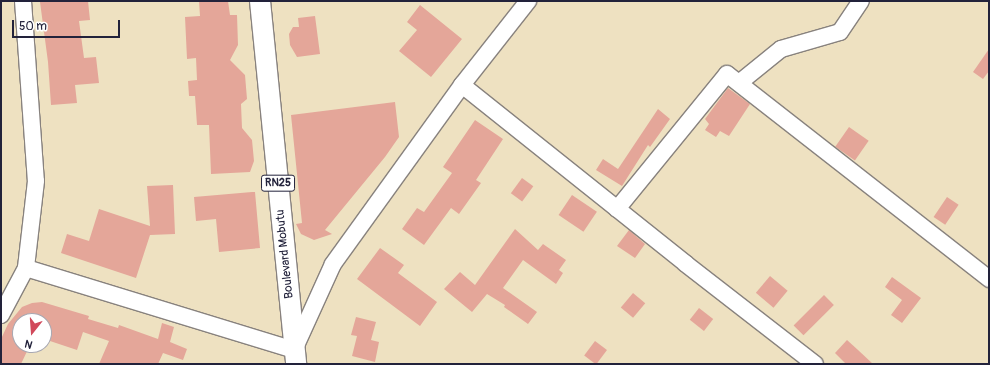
<!DOCTYPE html>
<html>
<head>
<meta charset="utf-8">
<style>
  body { margin:0 }
  #map { position:relative; width:990px; height:365px; overflow:hidden; background:#eee1c1; font-family:Pangolin,sans-serif }
  div>[style] { position:absolute }
  .building>* { inset:0; background:#e4a699; transform-origin:0 0 }
  .roads { filter:drop-shadow(1px 0 #88827e) drop-shadow(-1px 0 #88827e) drop-shadow(0 1px #88827e) drop-shadow(0 -1px #88827e) }
  .minor>* { height:16px; margin:-8px; padding:0 8px; transform-origin:8px; border-radius:8px; background:#fff }
  .major>* { height:20px; margin:-10px; padding:0 10px; transform-origin:10px; border-radius:10px; background:#fff }
  span { translate:-50% -50%; white-space:nowrap; text-align:center; line-height:1.15; -webkit-text-stroke:4px #fff; paint-order:stroke }
  .shield-label span { padding:1px 3px; background:#fff; border:1px solid; border-radius:3px; -webkit-text-stroke-width:0 }
  .shield-label { font-size:11px; color:#22223b; font-weight:700 }
  .street-label { font-size:12px; color:#22223b }
  .frame { position:absolute; inset:0; border:2px solid #22223b; pointer-events:none }
  .north { position:absolute; left:12px; top:313px; width:40px; height:40px; box-sizing:border-box; background:#fff; border:1px solid #a7a7b1; border-radius:50%; rotate:197deg; font-size:11px; font-weight:700; line-height:16px; text-align:center; color:#22223b }
  .north::after { content:''; display:block; margin:auto; width:14px; height:18px; background:#d1495b; clip-path:polygon(50% 0,100% 100%,50% 72%,0 100%) }
  .scale { position:absolute; left:12px; top:20px; width:108px; height:18px; box-sizing:border-box; border:2px solid #22223b; border-top:0; padding-left:5px; font-size:12px; line-height:14px; white-space:nowrap; color:#22223b; -webkit-text-stroke:3px #fff; paint-order:stroke }
</style>
</head>
<body>
<div id="map">
  <div class="building">
    <div style="clip-path:polygon(49px 1px,88px 1px,90px 20px,79px 21px,84px 58px,96px 57px,99px 83px,75px 85px,77px 103px,51px 105px,48px 62px,40px 2px)"></div>
    <div style="clip-path:polygon(199px 1px,228px 1px,230px 15px,237px 15px,238px 45px,230px 60px,245px 75px,247px 99px,241px 104px,242px 128px,252px 140px,254px 161px,250px 172px,211px 174px,209px 125px,197px 125px,195px 96px,189px 96px,188px 81px,197px 80px,196px 58px,187px 59px,185px 17px,200px 16px)"></div>
    <div style="clip-path:polygon(420px 5px,462px 39px,431px 77px,399px 51px,417px 30px,407px 22px)"></div>
    <div style="clip-path:polygon(315px 16px,320px 54px,297px 57px,290px 45px,289px 34px,293px 27px,299px 27px,298px 18px)"></div>
    <div style="clip-path:polygon(989px 49px,989px 71px,983px 79px,973px 72px)"></div>
    <div style="clip-path:polygon(728px 88px,750px 104px,729px 136px,720px 131px,716px 137px,705px 130px,709px 124px,705px 119px)"></div>
    <div style="clip-path:polygon(395px 102px,399px 137px,385px 157px,325px 230px,332px 234px,314px 240px,301px 234px,296px 224px,302px 223px,291px 115px)"></div>
    <div style="clip-path:polygon(658px 109px,670px 119px,650px 147px,648px 145px,622px 186px,596px 170px,603px 159px,618px 169px)"></div>
    <div style="clip-path:polygon(475px 120px,503px 139px,476px 180px,481px 183px,459px 214px,451px 208px,424px 245px,402px 229px,417px 208px,424px 212px,452px 173px,443px 167px)"></div>
    <div style="left:849px;top:127px;width:24px;height:24px;rotate:35deg"></div>
    <div style="left:522px;top:178px;width:14px;height:19px;rotate:36deg"></div>
    <div style="clip-path:polygon(173px 185px,175px 234px,150px 235px,136px 278px,61px 253px,67px 234px,89px 241px,99px 209px,150px 226px,147px 186px)"></div>
    <div style="clip-path:polygon(252px 192px,255px 192px,260px 248px,219px 252px,216px 219px,196px 221px,194px 197px)"></div>
    <div style="left:572px;top:195px;width:30px;height:24px;rotate:34deg"></div>
    <div style="left:947px;top:197px;width:14px;height:24px;rotate:34deg"></div>
    <div style="clip-path:polygon(515px 229px,538px 250px,543px 244px,566px 260px,559px 270px,563px 273px,556px 284px,523px 260px,503px 288px,537px 312px,528px 324px,504px 307px,505px 305px,487px 294px,472px 312px,444px 289px,460px 272px,475px 285px)"></div>
    <div style="clip-path:polygon(629px 230px,645px 244px,635px 258px,617px 246px)"></div>
    <div style="clip-path:polygon(380px 248px,404px 265px,398px 273px,437px 302px,420px 326px,357px 279px)"></div>
    <div style="left:770px;top:276px;width:23px;height:22px;rotate:40deg"></div>
    <div style="clip-path:polygon(892px 277px,921px 298px,902px 323px,891px 315px,902px 300px,885px 287px)"></div>
    <div style="left:633px;top:293px;width:16px;height:19px;rotate:40deg"></div>
    <div style="left:824px;top:295px;width:14px;height:43px;rotate:45deg"></div>
    <div style="clip-path:polygon(42px 302px,89px 316px,88px 319px,118px 328px,119px 325px,158px 339px,162px 323px,174px 327px,170px 342px,187px 349px,183px 360px,163px 353px,158px 364px,99px 364px,109px 341px,83px 332px,77px 350px,44px 339px,44px 321px,20px 321px,20px 345px,30px 345px,21px 364px,1px 364px,1px 339px,8px 324px,22px 307px,32px 303px)"></div>
    <div style="left:699px;top:308px;width:18px;height:15px;rotate:38deg"></div>
    <div style="clip-path:polygon(356px 317px,376px 322px,371px 340px,379px 342px,375px 362px,352px 356px,357px 336px,351px 335px)"></div>
    <div style="clip-path:polygon(847px 340px,858px 350px,873px 364px,846px 364px,835px 353px)"></div>
    <div style="left:595px;top:341px;width:15px;height:18px;rotate:37deg"></div>
  </div>
  <div class="roads">
    <div class="minor">
      <div style="left:23px;top:1px;width:180px;rotate:85.9deg"></div>
      <div style="left:36px;top:181px;width:88px;rotate:96.6deg"></div>
      <div style="left:26px;top:268px;width:280px;rotate:17deg"></div>
      <div style="left:294px;top:350px;width:94px;rotate:-65.6deg"></div>
      <div style="left:333px;top:264px;width:221px;rotate:-54.2deg"></div>
      <div style="left:462px;top:85px;width:107px;rotate:-51.8deg"></div>
      <div style="left:739px;top:83px;width:54px;rotate:-39deg"></div>
      <div style="left:781px;top:49px;width:61px;rotate:-16.1deg"></div>
      <div style="left:840px;top:32px;width:37px;rotate:-56deg"></div>
      <div style="left:462px;top:85px;width:287px;rotate:38.6deg"></div>
      <div style="left:686px;top:264px;width:163px;rotate:37.8deg"></div>
      <div style="left:617px;top:209px;width:174px;rotate:-50.8deg"></div>
      <div style="left:727px;top:74px;width:333px;rotate:38deg"></div>
      <div style="left:1px;top:315px;width:53px;rotate:-62deg"></div>
    </div>
    <div class="major">
      <div style="left:260px;top:1px;width:365px;rotate:84.3deg"></div>
    </div>
  </div>
  <div class="shield-label">
    <span style="left:278px;top:183px">RN25</span>
  </div>
  <div class="street-label">
    <span style="left:285px;top:254px;rotate:-96deg">Boulevard Mobutu</span>
  </div>
  <div class="frame"></div>
  <div class="north">N</div>
  <div class="scale">50 m</div>
</div>
</body>
</html>
